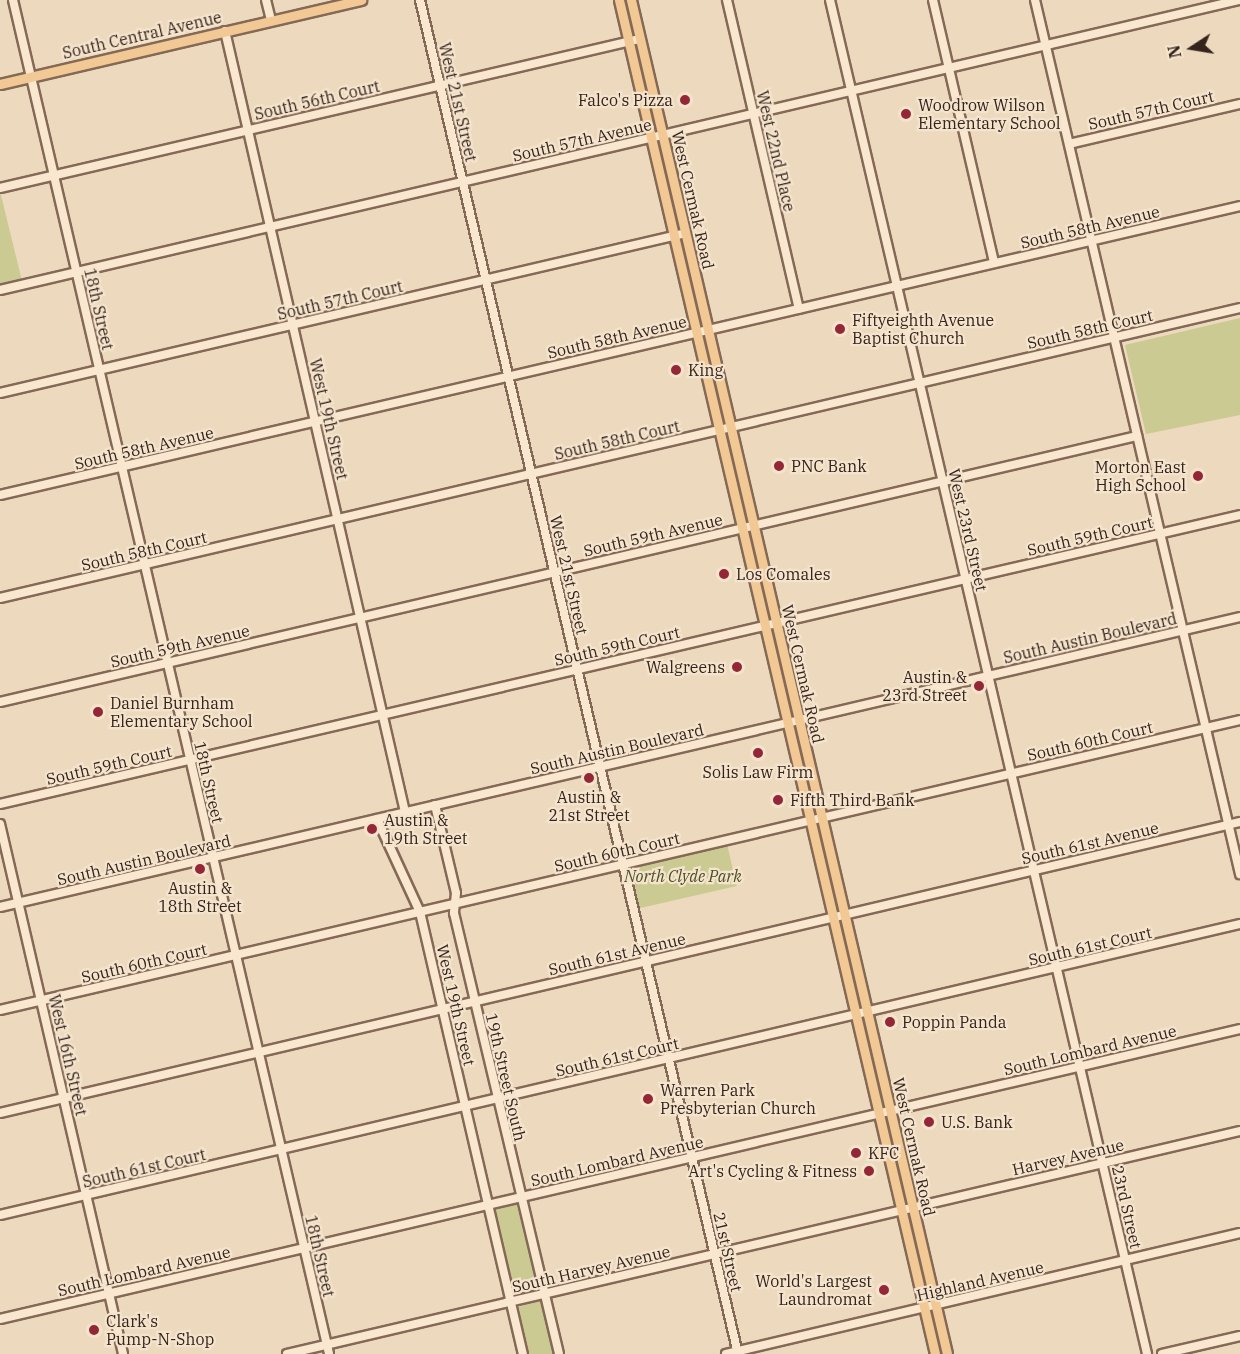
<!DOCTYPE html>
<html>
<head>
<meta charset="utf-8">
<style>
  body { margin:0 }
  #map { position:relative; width:1240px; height:1354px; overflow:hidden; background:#edd9be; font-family:"IBM Plex Serif",serif }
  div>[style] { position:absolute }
  .green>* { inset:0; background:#cbca92; transform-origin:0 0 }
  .roads { filter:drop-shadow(2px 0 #856957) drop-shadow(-2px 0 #856957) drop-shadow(0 2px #856957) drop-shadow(0 -2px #856957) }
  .minor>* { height:8px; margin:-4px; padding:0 4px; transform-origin:4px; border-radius:4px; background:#f9e7d0 }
  .major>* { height:9px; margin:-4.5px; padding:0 4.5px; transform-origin:4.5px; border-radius:4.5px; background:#f2c894 }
  .dots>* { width:16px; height:16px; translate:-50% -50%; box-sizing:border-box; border:3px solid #f5e4cd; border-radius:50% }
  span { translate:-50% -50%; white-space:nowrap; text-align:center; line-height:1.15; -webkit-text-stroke:4.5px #f5e4cd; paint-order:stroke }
  .street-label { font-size:16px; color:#35241b }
  .poi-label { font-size:16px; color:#35241b }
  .right { translate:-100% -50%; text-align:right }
  .left { translate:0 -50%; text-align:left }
  .park-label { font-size:16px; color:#4b5122; font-style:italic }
  .north { position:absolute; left:1162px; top:18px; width:60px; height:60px; -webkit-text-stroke:4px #f5e4cd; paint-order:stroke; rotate:258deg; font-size:16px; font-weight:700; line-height:24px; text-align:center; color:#35241b }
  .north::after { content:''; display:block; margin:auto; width:21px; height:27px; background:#35241b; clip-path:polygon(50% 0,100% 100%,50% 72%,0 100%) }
</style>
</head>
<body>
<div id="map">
  <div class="green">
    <div style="clip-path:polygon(0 191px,22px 281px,0 286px)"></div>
    <div style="clip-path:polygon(1240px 318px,1240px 415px,1146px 434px,1125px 345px)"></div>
    <div style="left:727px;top:844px;width:43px;height:101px;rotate:77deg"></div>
    <div style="left:516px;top:1202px;width:87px;height:25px;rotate:75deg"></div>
    <div style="clip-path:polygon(539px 1300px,542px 1302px,554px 1354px,527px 1354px,516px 1308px)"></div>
  </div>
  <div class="roads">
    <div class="minor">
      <div style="left:13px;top:0;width:1390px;rotate:76.86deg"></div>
      <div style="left:266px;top:0;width:21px;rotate:76deg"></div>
      <div style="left:420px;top:0;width:1391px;rotate:76.78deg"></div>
      <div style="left:727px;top:0;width:317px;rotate:76.9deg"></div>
      <div style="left:830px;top:0;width:1391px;rotate:76.82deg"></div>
      <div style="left:933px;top:0;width:270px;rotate:76.9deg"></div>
      <div style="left:1035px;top:0;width:898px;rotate:76.8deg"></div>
      <div style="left:225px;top:31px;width:801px;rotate:77.02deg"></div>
      <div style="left:1069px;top:144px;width:176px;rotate:-13.2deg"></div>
      <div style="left:0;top:188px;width:657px;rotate:-13.11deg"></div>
      <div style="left:0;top:290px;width:1272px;rotate:-13.17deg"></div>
      <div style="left:0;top:393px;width:704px;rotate:-13.13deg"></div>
      <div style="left:0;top:495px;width:1273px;rotate:-13.12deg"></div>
      <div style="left:0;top:598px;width:1273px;rotate:-13.16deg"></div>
      <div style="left:0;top:702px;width:1168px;rotate:-13.17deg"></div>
      <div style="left:0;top:804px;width:1273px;rotate:-13.12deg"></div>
      <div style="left:435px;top:805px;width:90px;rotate:76.6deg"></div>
      <div style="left:456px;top:893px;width:20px;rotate:96deg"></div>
      <div style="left:454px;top:913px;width:453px;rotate:76.6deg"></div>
      <div style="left:377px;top:819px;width:102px;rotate:65.2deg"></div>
      <div style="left:420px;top:912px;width:454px;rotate:76.9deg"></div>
      <div style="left:0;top:824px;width:544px;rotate:76.93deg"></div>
      <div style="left:0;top:907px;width:1273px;rotate:-13.16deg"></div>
      <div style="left:0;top:1010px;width:1273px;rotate:-13.16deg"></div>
      <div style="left:0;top:1113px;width:1274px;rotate:-13.21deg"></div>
      <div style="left:0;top:1215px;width:1274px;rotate:-13.21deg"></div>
      <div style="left:0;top:1319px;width:1273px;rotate:-13.16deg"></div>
      <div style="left:287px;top:1354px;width:979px;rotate:-13.17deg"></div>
      <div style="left:726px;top:1354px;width:528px;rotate:-13.25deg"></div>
      <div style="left:1162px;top:1354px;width:80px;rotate:-13deg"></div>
    </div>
    <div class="major">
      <div style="left:619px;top:0;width:1390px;rotate:76.86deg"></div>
      <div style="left:631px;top:0;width:1390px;rotate:76.86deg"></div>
      <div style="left:0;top:84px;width:371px;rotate:-13.1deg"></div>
    </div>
  </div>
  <div class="dots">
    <div style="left:685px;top:100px;background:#942736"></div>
    <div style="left:906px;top:114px;background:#942736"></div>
    <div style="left:840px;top:329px;background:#942736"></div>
    <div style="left:676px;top:370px;background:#942736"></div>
    <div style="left:779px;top:466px;background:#942736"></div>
    <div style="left:1198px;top:476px;background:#942736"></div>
    <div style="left:724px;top:574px;background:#942736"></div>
    <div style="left:737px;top:667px;background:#942736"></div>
    <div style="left:979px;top:686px;background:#942736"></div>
    <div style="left:98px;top:712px;background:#942736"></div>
    <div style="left:758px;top:753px;background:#942736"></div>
    <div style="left:589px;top:778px;background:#942736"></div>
    <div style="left:778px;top:800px;background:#942736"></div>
    <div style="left:372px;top:829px;background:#942736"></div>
    <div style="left:200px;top:869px;background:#942736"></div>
    <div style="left:890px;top:1022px;background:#942736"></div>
    <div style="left:648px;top:1099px;background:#942736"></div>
    <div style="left:929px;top:1122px;background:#942736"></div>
    <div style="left:856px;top:1153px;background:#942736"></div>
    <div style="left:869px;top:1171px;background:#942736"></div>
    <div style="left:884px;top:1290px;background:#942736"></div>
    <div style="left:94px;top:1330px;background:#942736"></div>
  </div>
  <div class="street-label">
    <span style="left:142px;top:35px;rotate:-13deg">South Central Avenue</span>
    <span style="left:317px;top:100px;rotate:-13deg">South 56th Court</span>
    <span style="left:458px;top:102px;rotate:77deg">West 21st Street</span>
    <span style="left:1151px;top:110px;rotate:-13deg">South 57th Court</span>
    <span style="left:582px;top:140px;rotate:-13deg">South 57th Avenue</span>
    <span style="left:776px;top:151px;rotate:77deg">West 22nd Place</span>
    <span style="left:693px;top:200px;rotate:77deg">West Cermak Road</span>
    <span style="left:1090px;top:227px;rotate:-13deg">South 58th Avenue</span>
    <span style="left:340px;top:300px;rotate:-13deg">South 57th Court</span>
    <span style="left:99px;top:309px;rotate:77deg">18th Street</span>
    <span style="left:1090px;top:329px;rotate:-13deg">South 58th Court</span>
    <span style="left:617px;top:337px;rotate:-13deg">South 58th Avenue</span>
    <span style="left:329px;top:419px;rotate:77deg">West 19th Street</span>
    <span style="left:617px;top:440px;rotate:-13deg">South 58th Court</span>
    <span style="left:144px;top:448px;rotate:-13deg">South 58th Avenue</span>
    <span style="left:968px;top:530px;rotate:77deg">West 23rd Street</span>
    <span style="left:653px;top:535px;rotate:-13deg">South 59th Avenue</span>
    <span style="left:1090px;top:536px;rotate:-13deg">South 59th Court</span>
    <span style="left:144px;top:551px;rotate:-13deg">South 58th Court</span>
    <span style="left:569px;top:575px;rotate:77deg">West 21st Street</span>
    <span style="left:1090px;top:638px;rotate:-13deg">South Austin Boulevard</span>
    <span style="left:180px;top:646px;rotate:-13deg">South 59th Avenue</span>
    <span style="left:617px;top:646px;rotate:-13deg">South 59th Court</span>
    <span style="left:803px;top:674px;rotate:77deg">West Cermak Road</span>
    <span style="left:1090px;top:741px;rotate:-13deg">South 60th Court</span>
    <span style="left:617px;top:749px;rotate:-13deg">South Austin Boulevard</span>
    <span style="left:109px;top:765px;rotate:-13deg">South 59th Court</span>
    <span style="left:209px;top:782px;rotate:77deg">18th Street</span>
    <span style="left:1090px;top:843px;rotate:-13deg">South 61st Avenue</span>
    <span style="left:617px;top:852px;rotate:-13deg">South 60th Court</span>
    <span style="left:144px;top:860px;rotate:-13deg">South Austin Boulevard</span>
    <span style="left:1090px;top:946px;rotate:-13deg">South 61st Court</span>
    <span style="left:617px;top:954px;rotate:-13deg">South 61st Avenue</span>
    <span style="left:144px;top:963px;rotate:-13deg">South 60th Court</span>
    <span style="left:456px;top:1005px;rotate:77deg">West 19th Street</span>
    <span style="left:1090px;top:1050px;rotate:-13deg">South Lombard Avenue</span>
    <span style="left:68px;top:1055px;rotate:77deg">West 16th Street</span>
    <span style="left:617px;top:1057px;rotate:-13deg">South 61st Court</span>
    <span style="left:506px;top:1077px;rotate:77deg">19th Street South</span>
    <span style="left:914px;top:1147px;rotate:77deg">West Cermak Road</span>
    <span style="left:1068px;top:1157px;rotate:-13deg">Harvey Avenue</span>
    <span style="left:617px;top:1161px;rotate:-13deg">South Lombard Avenue</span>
    <span style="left:144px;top:1168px;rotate:-13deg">South 61st Court</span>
    <span style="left:1127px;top:1207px;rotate:77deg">23rd Street</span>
    <span style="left:728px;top:1252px;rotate:77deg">21st Street</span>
    <span style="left:320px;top:1256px;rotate:77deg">18th Street</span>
    <span style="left:591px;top:1269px;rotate:-13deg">South Harvey Avenue</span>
    <span style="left:144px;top:1271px;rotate:-13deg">South Lombard Avenue</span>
    <span style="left:980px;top:1281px;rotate:-13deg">Highland Avenue</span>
  </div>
  <div class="poi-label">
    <span class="right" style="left:673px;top:100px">Falco's Pizza</span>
    <span class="left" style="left:918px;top:114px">Woodrow Wilson<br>Elementary School</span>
    <span class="left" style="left:852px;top:329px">Fiftyeighth Avenue<br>Baptist Church</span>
    <span class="left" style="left:688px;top:370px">King</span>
    <span class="left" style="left:791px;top:466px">PNC Bank</span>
    <span class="right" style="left:1186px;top:476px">Morton East<br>High School</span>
    <span class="left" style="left:736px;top:574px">Los Comales</span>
    <span class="right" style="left:725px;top:667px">Walgreens</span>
    <span class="right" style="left:967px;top:686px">Austin &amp;<br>23rd Street</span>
    <span class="left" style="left:110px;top:712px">Daniel Burnham<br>Elementary School</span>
    <span style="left:758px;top:772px">Solis Law Firm</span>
    <span style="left:589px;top:806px">Austin &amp;<br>21st Street</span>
    <span class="left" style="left:790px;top:800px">Fifth Third Bank</span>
    <span class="left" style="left:384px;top:829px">Austin &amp;<br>19th Street</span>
    <span style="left:200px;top:897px">Austin &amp;<br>18th Street</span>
    <span class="left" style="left:902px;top:1022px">Poppin Panda</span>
    <span class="left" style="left:660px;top:1099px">Warren Park<br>Presbyterian Church</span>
    <span class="left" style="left:941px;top:1122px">U.S. Bank</span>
    <span class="left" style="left:868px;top:1153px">KFC</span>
    <span class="right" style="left:857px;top:1171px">Art's Cycling &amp; Fitness</span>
    <span class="right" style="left:872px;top:1290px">World's Largest<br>Laundromat</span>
    <span class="left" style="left:106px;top:1330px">Clark's<br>Pump-N-Shop</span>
  </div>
  <div class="park-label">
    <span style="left:683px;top:876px">North Clyde Park</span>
  </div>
  <div class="north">N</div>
</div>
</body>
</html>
